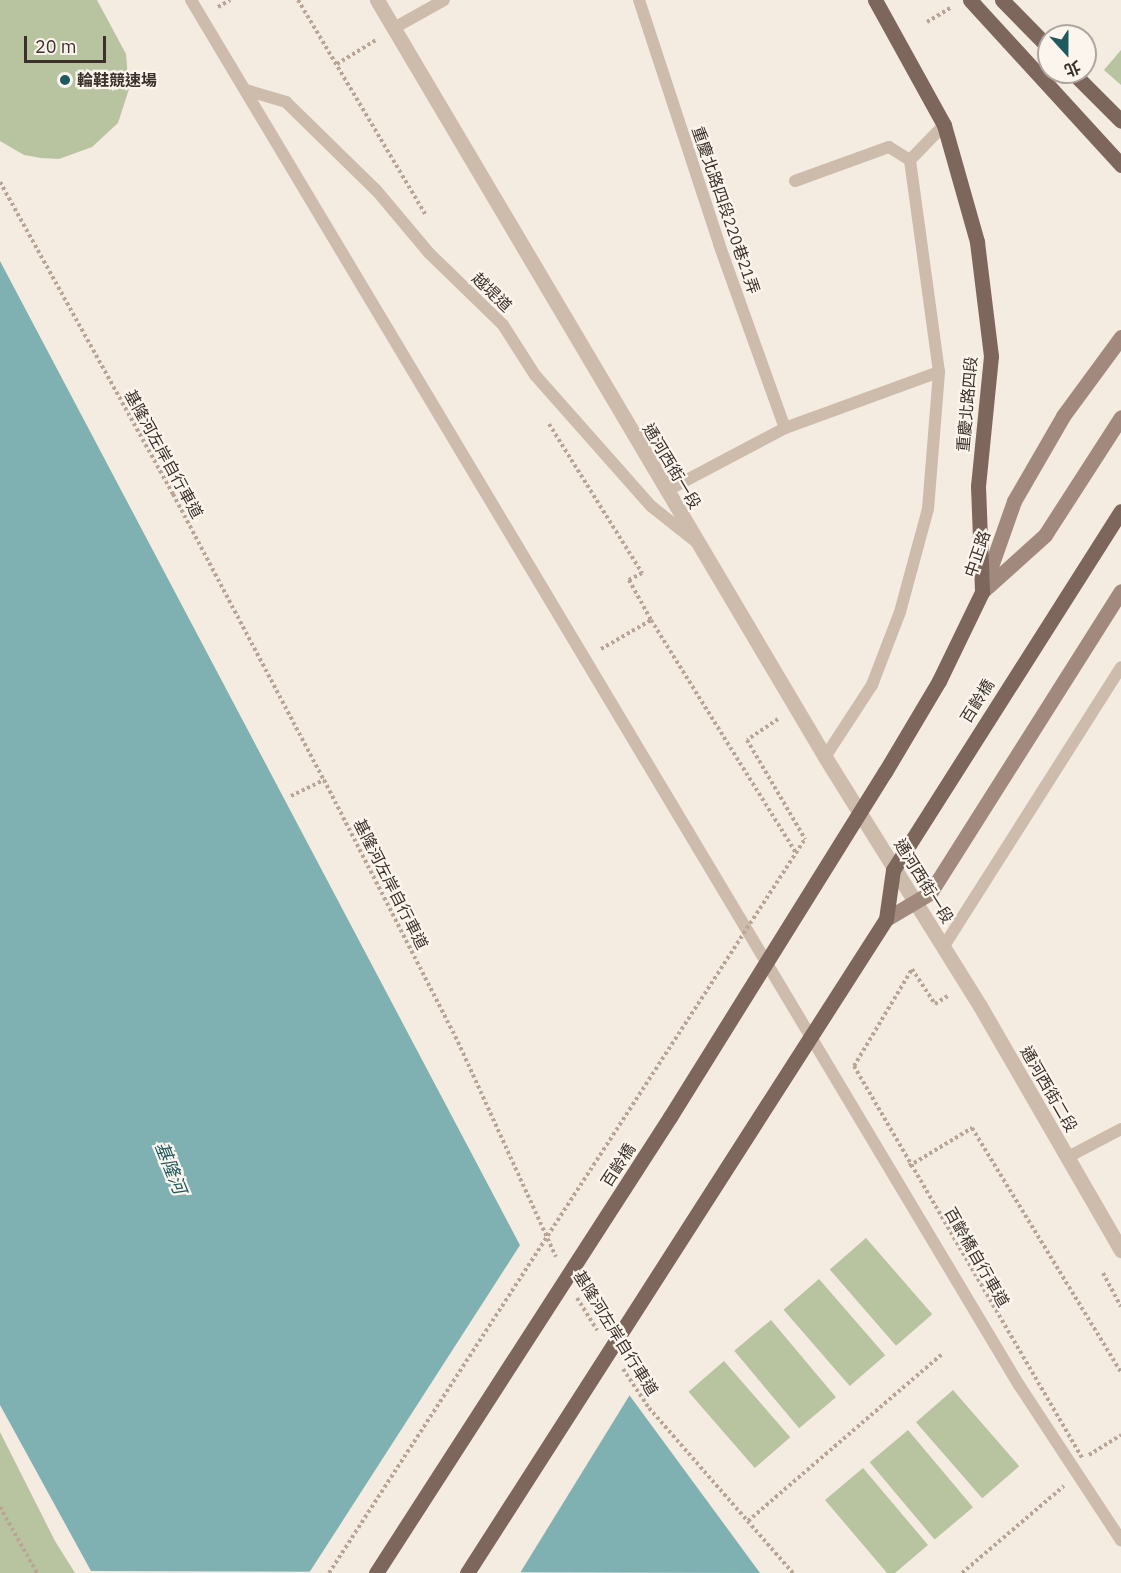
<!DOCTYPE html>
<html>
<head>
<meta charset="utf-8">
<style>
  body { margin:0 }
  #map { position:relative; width:1121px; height:1573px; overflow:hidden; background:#f4ebe1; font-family:"IBM Plex Sans","Noto Sans TC",sans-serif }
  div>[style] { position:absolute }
  .green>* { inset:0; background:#b8c4a0; transform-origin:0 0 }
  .water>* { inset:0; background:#7fb0b2 }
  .pier>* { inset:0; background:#f4ebe1 }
  .path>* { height:4px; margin-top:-2px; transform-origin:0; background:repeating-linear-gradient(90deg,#b9a596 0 3px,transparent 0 6px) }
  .lane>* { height:12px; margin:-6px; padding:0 6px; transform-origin:6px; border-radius:6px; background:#cdbbac }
  .street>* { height:15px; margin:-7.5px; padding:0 7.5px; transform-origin:7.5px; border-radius:7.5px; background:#cdbbac }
  .secondary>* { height:15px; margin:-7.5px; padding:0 7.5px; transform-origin:7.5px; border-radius:7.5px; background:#a18a7d }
  .primary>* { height:15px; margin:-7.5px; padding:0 7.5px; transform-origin:7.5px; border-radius:7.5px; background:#7d675c }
  .path-bridge>* { height:4px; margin-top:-2px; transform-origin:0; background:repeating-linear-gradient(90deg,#b9a596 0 3px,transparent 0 6px) }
  .secondary-bridge>* { height:15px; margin:-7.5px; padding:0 7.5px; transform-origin:7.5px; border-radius:7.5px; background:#a18a7d }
  .primary-bridge>* { height:15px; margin:-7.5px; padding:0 7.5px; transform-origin:7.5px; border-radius:7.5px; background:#7d675c }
  .dots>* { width:16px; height:16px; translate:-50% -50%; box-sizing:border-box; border:3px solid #fbf5ee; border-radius:50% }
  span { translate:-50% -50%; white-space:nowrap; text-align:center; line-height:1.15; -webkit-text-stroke:4.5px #fbf5ee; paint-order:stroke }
  .poi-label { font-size:16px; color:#3b302b; font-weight:700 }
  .left { translate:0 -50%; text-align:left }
  .street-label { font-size:16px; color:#3b302b }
  .water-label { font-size:18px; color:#1f5a5e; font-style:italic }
  .north { position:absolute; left:1037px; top:24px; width:60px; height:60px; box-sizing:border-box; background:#fbf5ee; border:2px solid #aea6a0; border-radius:50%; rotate:159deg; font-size:16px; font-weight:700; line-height:24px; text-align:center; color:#3b302b }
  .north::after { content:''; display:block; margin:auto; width:21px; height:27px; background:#1f5a5e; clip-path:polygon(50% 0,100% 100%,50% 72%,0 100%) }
  .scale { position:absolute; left:24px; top:36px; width:82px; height:27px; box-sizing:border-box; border:3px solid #3b302b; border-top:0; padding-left:8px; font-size:18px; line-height:21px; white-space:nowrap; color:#3b302b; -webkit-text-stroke:4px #fbf5ee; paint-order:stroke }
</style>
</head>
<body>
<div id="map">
  <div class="green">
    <div style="clip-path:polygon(0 0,97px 0,126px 54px,129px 89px,118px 123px,92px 147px,59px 159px,41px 158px,24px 155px,0 141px)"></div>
    <div style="clip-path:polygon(1121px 50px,1121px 85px,1104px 70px)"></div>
    <div style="left:866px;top:1238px;width:101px;height:48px;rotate:49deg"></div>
    <div style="left:819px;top:1279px;width:101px;height:47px;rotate:49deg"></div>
    <div style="left:771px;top:1320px;width:101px;height:48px;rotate:50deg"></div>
    <div style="left:724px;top:1361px;width:101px;height:47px;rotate:49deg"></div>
    <div style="left:953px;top:1390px;width:101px;height:49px;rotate:49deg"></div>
    <div style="left:908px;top:1430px;width:101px;height:50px;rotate:50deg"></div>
    <div style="clip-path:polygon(0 1432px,55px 1541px,75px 1573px,0 1573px)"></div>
    <div style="clip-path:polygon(863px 1468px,928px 1545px,895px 1573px,887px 1573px,825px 1500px)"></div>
  </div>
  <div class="water">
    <div style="clip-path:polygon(0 261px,522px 1249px,760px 1573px,91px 1571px,0 1405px)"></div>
  </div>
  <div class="pier">
    <div style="clip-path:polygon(522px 1242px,631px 1393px,520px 1573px,309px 1573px)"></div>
  </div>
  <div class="path">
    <div style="left:298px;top:0;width:249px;rotate:59.3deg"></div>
    <div style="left:218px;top:7px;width:14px;rotate:-30deg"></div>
    <div style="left:927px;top:22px;width:29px;rotate:-31deg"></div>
    <div style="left:337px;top:64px;width:46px;rotate:-31.6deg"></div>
    <div style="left:0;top:182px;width:357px;rotate:61deg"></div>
    <div style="left:173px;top:494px;width:323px;rotate:62.2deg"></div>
    <div style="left:324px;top:780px;width:294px;rotate:62.9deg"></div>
    <div style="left:458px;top:1042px;width:236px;rotate:65.5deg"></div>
    <div style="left:549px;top:424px;width:176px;rotate:58deg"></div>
    <div style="left:642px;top:573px;width:15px;rotate:152deg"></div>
    <div style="left:629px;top:580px;width:46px;rotate:61.2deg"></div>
    <div style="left:651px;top:620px;width:274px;rotate:58.1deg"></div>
    <div style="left:601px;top:649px;width:58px;rotate:-30.1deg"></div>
    <div style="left:778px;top:719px;width:37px;rotate:146deg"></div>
    <div style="left:747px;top:740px;width:115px;rotate:59.6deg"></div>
    <div style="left:291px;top:796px;width:37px;rotate:-26deg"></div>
    <div style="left:854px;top:1066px;width:113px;rotate:-59.1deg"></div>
    <div style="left:912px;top:969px;width:42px;rotate:56.7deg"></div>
    <div style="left:935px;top:1004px;width:15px;rotate:-32deg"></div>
    <div style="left:909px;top:1166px;width:74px;rotate:-31.1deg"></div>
    <div style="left:972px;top:1128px;width:286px;rotate:58.6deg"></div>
    <div style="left:1103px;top:1273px;width:38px;rotate:62deg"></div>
    <div style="left:577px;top:1298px;width:38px;rotate:58deg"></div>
    <div style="left:623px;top:1369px;width:47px;rotate:56.3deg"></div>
    <div style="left:649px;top:1408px;width:219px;rotate:48.9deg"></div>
    <div style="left:1089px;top:1455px;width:38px;rotate:-32deg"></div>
    <div style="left:0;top:1507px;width:76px;rotate:60.7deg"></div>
    <div style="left:748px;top:1521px;width:256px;rotate:-40.7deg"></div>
    <div style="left:962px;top:1573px;width:134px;rotate:-40.5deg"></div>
  </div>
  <div class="lane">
    <div style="left:191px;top:0;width:1614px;rotate:59.13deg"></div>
    <div style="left:1019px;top:1385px;width:186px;rotate:56.7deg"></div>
    <div style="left:639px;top:0;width:257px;rotate:71.8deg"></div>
    <div style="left:719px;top:244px;width:195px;rotate:70.3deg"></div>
    <div style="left:394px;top:28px;width:57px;rotate:-29.2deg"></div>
    <div style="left:246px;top:90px;width:42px;rotate:16.7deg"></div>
    <div style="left:286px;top:102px;width:127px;rotate:44.4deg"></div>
    <div style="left:377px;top:191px;width:81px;rotate:50deg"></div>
    <div style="left:429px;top:253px;width:103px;rotate:44.2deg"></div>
    <div style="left:503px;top:325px;width:59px;rotate:57.4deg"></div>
    <div style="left:535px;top:375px;width:175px;rotate:48.5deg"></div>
    <div style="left:651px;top:506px;width:56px;rotate:38.5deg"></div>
    <div style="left:795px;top:181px;width:100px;rotate:-19.9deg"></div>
    <div style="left:889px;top:147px;width:25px;rotate:32deg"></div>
    <div style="left:666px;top:491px;width:135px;rotate:-27.9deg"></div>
    <div style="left:785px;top:428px;width:164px;rotate:-20deg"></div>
    <div style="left:825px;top:757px;width:86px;rotate:-56.9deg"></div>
    <div style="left:872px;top:685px;width:78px;rotate:-69deg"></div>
    <div style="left:900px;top:612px;width:107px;rotate:-74.8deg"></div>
    <div style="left:928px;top:509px;width:137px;rotate:-85.4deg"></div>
    <div style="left:939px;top:372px;width:214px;rotate:-97.8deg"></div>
    <div style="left:910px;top:160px;width:49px;rotate:-45.8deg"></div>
    <div style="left:944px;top:946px;width:330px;rotate:-57.6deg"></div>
    <div style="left:1068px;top:1157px;width:60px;rotate:-27.8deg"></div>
  </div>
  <div class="street">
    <div style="left:377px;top:0;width:880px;rotate:59.38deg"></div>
    <div style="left:825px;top:757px;width:293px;rotate:58.1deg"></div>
    <div style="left:980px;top:1006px;width:282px;rotate:60deg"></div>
  </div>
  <div class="secondary">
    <div style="left:984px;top:590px;width:82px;rotate:-42deg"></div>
    <div style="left:1045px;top:535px;width:140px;rotate:-57.2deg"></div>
    <div style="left:982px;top:592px;width:96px;rotate:-70.6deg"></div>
    <div style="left:1014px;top:501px;width:98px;rotate:-60deg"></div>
    <div style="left:1063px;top:416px;width:98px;rotate:-53.7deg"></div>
  </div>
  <div class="primary">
    <div style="left:875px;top:0;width:143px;rotate:61.1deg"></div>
    <div style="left:944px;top:125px;width:122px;rotate:74.2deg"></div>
    <div style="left:977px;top:242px;width:115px;rotate:83deg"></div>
    <div style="left:991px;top:356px;width:131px;rotate:95.7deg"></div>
    <div style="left:978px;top:486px;width:106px;rotate:87.8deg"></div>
    <div style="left:982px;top:592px;width:99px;rotate:115.8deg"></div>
    <div style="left:939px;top:681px;width:106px;rotate:120.7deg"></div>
    <div style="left:970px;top:0;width:224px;rotate:47.5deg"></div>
    <div style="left:1002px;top:0;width:67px;rotate:45.6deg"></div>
    <div style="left:1072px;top:72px;width:69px;rotate:45deg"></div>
  </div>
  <div class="path-bridge">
    <div style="left:854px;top:1066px;width:455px;rotate:59.8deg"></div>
    <div style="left:329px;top:1573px;width:875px;rotate:-57.04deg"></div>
  </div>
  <div class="secondary-bridge">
    <div style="left:886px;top:919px;width:51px;rotate:-30.6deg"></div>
    <div style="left:930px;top:893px;width:357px;rotate:-57.7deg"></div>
  </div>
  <div class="primary-bridge">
    <div style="left:376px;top:1573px;width:543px;rotate:-57.19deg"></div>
    <div style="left:670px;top:1117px;width:407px;rotate:-58.1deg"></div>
    <div style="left:467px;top:1573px;width:777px;rotate:-57.35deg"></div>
    <div style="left:886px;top:919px;width:49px;rotate:-81.9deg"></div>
    <div style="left:893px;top:870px;width:425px;rotate:-57.6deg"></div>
  </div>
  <div class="dots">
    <div style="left:65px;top:80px;background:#1f5a5e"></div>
  </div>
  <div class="poi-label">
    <span class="left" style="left:77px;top:80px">輪鞋競速場</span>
  </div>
  <div class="street-label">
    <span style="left:726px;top:210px;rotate:71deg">重慶北路四段220巷21弄</span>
    <span style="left:492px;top:292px;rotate:44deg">越堤道</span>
    <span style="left:967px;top:404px;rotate:-85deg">重慶北路四段</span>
    <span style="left:164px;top:454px;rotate:61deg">基隆河左岸自行車道</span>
    <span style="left:672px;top:466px;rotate:59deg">通河西街一段</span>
    <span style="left:977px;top:554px;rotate:-71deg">中正路</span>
    <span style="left:977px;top:701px;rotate:-58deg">百齡橋</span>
    <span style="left:924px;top:881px;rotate:58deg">通河西街一段</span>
    <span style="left:391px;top:884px;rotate:63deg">基隆河左岸自行車道</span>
    <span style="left:1049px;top:1089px;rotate:60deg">通河西街二段</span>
    <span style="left:618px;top:1165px;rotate:-57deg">百齡橋</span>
    <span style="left:977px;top:1257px;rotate:60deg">百齡橋自行車道</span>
    <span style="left:616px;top:1333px;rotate:58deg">基隆河左岸自行車道</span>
  </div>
  <div class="water-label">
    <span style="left:170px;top:1168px;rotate:68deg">基隆河</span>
  </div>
  <div class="north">北</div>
  <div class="scale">20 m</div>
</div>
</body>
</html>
